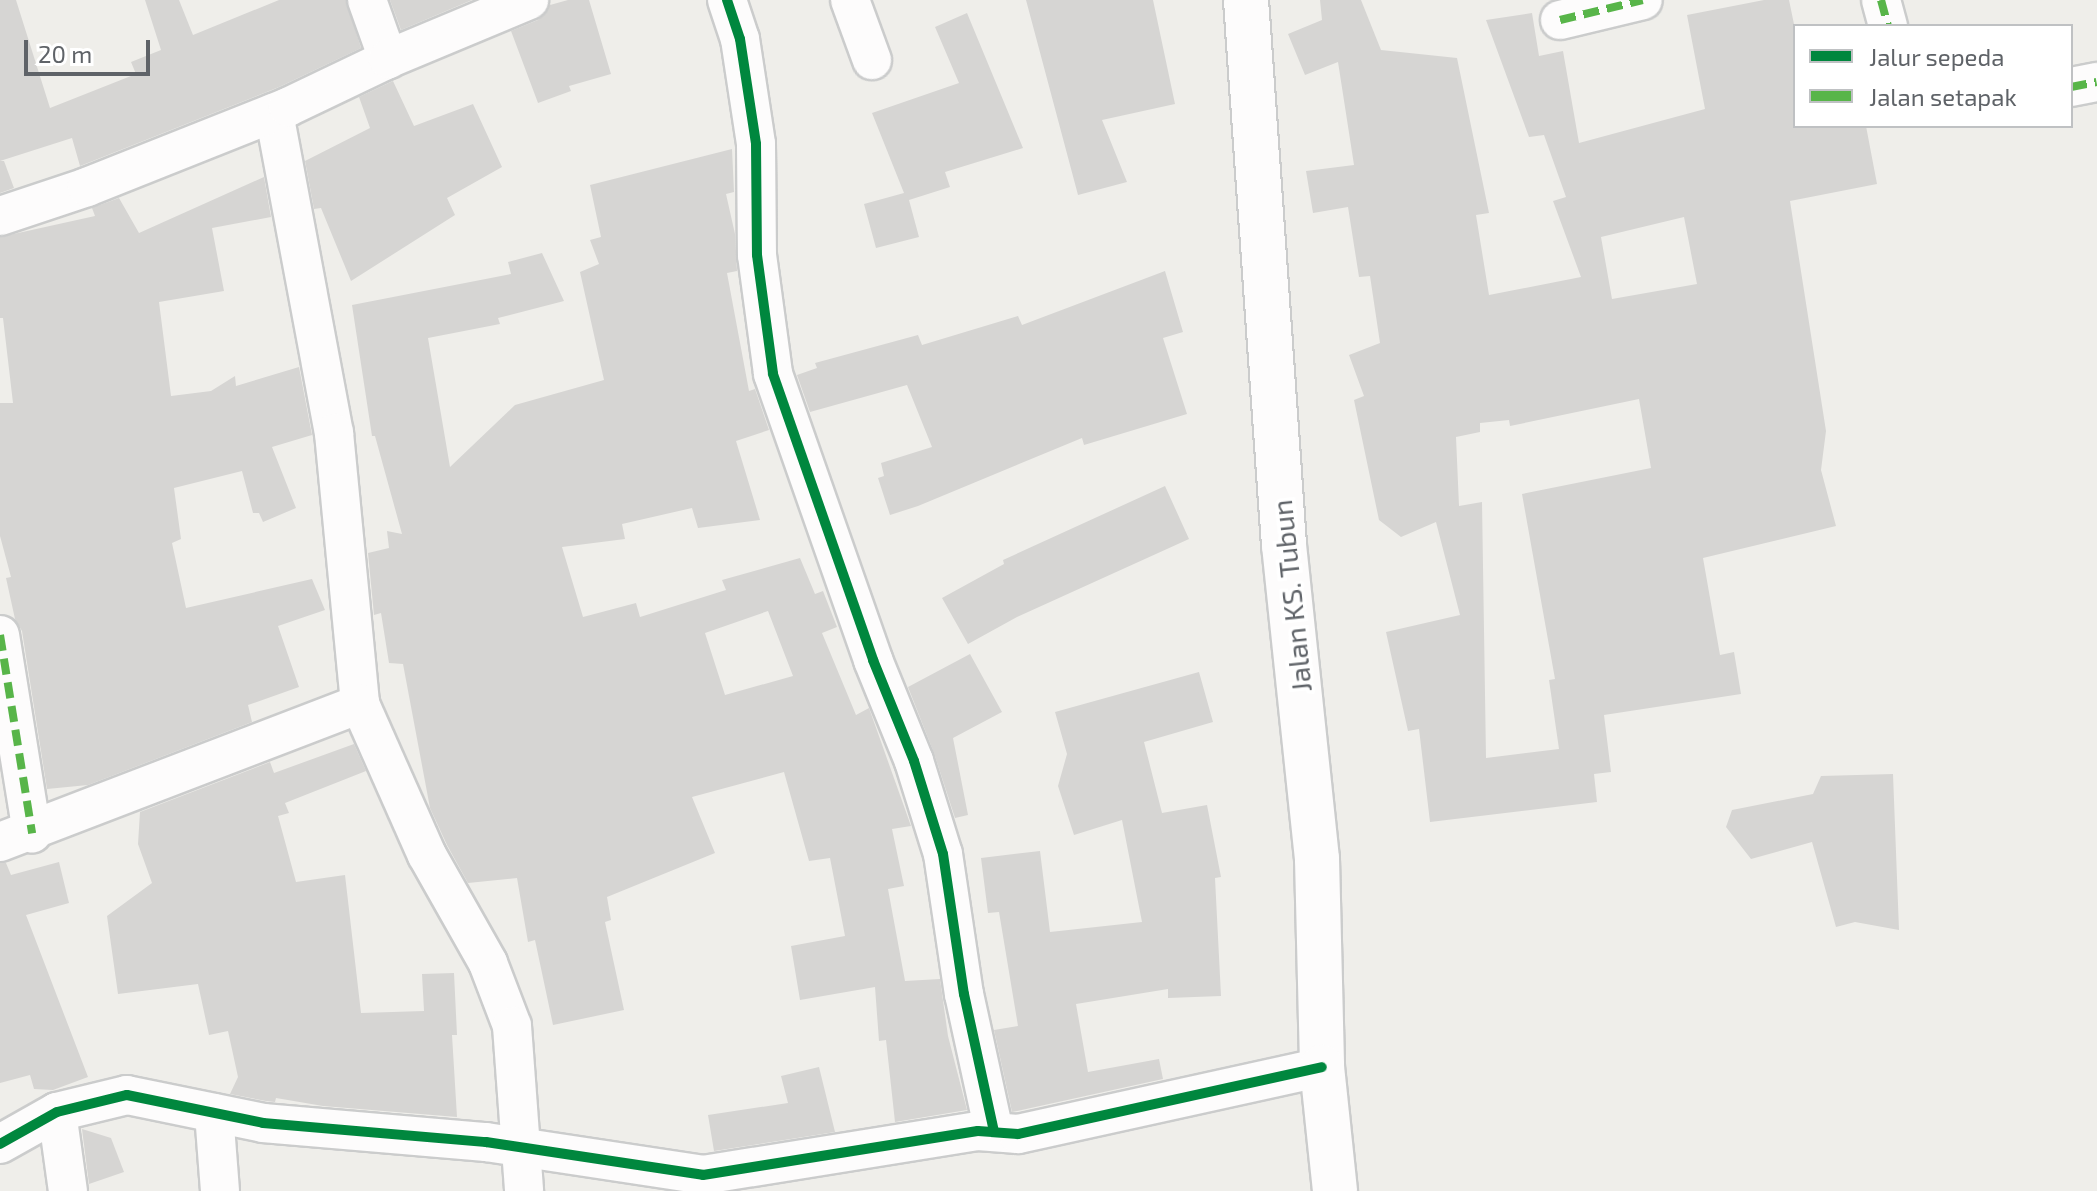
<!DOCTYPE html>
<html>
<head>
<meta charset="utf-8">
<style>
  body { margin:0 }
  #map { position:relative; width:2097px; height:1191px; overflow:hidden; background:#efeeea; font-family:"Exo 2",sans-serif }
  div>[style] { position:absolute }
  .building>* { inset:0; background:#d6d5d3 }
  .roads { filter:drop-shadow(2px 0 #cbcccc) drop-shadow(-2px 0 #cbcccc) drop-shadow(0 2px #cbcccc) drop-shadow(0 -2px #cbcccc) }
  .minor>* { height:38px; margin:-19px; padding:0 19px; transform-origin:19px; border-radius:19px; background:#fdfcfc }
  .secondary>* { height:44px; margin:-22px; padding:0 22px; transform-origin:22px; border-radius:22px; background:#fdfcfc }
  .quiet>* { height:8px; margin-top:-4px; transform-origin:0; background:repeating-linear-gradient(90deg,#58b549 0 16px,transparent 0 24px) }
  .cycleway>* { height:10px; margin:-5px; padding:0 5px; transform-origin:5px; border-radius:5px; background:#00873e }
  span { translate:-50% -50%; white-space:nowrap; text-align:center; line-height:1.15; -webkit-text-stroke:7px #fff; paint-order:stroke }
  .street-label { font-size:28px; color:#5f6368 }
  .legend { position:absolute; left:1793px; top:24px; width:280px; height:104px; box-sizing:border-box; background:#fff; border:2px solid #bfc1c3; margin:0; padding:10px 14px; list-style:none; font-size:24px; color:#5f6368 }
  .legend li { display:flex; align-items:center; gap:16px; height:40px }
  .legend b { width:40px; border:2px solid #bfc1c3 }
  .scale { position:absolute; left:24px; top:40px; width:126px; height:36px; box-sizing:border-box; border:4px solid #5f6368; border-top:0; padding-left:10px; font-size:24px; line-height:28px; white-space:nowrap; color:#5f6368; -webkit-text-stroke:6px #fff; paint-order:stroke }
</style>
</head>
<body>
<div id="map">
  <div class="building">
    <div style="clip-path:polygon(0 0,16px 0,50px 108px,136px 74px,131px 62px,161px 50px,145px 0,179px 0,193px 35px,279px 0,346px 0,361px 48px,279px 87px,80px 166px,72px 138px,0 161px)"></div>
    <div style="clip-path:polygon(390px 0,472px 0,401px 30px)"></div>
    <div style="clip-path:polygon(568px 0,589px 0,611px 74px,569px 86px,571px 91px,538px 103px,511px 31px,538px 20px,550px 5px)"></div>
    <div style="clip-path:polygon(1026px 0,1153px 0,1175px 104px,1102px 120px,1127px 182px,1078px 195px)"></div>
    <div style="clip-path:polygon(evenodd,1320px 0,1361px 0,1381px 50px,1457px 58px,1489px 213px,1476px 215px,1489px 295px,1581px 277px,1553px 201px,1566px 197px,1544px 135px,1529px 137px,1486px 20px,1532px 13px,1539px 56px,1563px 51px,1579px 143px,1705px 109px,1687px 15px,1764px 0,1789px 0,1795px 29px,1795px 126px,1866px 126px,1877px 184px,1790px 201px,1826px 431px,1821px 470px,1836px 526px,1703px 558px,1720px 655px,1734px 652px,1741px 694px,1604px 715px,1611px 772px,1594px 774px,1597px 802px,1430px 822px,1419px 729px,1408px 731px,1386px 632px,1460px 615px,1436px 522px,1401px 537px,1379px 520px,1354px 400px,1364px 396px,1349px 355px,1380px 343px,1370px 276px,1359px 277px,1348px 207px,1313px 213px,1306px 171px,1354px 165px,1338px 62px,1305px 75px,1288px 34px,1322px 20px,1320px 0,1684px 217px,1697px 284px,1612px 299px,1601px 237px,1684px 217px,1320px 0,1639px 399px,1651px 468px,1522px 494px,1555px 679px,1549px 680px,1559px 749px,1486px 758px,1482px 502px,1459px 506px,1456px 437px,1480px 432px,1480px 423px,1509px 420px,1510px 426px,1639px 399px)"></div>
    <div style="clip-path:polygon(967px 13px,1023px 148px,945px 172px,950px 187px,909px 200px,919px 237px,876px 248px,864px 204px,904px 193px,872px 113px,959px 83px,935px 27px)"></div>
    <div style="clip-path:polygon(393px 81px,414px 126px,473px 104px,502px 167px,447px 198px,455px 215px,351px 281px,321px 208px,314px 209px,305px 161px,370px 128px,359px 97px)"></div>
    <div style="clip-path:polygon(evenodd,732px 149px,734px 192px,726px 194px,735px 234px,737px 271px,727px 273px,749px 391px,755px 389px,769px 430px,736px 441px,760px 520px,698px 528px,692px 508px,622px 524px,625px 539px,562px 547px,583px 617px,636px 603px,640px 617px,726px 590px,722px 580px,800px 558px,815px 594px,823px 591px,837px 627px,822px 633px,856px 715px,869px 708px,911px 826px,892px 829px,904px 886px,888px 889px,905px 981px,940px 979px,948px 1036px,967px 1110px,895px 1122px,886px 1040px,879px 1041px,875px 987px,800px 1000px,791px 946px,845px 936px,830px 858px,809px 861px,784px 772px,692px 797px,715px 853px,607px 897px,611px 920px,605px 922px,624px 1010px,553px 1025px,535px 940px,528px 942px,517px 878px,468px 883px,447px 845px,430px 808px,403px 664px,389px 663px,381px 613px,374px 615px,368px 553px,389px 548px,387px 531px,402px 534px,375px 436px,372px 436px,352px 305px,511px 274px,508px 262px,542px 253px,564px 301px,498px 318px,500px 324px,428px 338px,450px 467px,515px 405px,604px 380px,580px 272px,599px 264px,590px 240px,601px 237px,590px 185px,732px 149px,768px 611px,793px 676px,725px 695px,705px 633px,768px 611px)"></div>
    <div style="clip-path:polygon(0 161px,4px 161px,14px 188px,0 193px)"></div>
    <div style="clip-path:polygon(264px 177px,271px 217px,212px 228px,224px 291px,159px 302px,171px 396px,211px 391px,235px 376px,236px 386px,299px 367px,312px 435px,272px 447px,296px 508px,263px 522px,259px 513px,253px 513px,242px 471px,174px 488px,181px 539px,172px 543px,186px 608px,312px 579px,325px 610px,278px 626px,299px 687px,248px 705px,252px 722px,88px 785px,47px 789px,22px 631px,15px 619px,6px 578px,11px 577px,0 536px,0 403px,13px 403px,3px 318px,0 318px,0 237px,95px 216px,92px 208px,119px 198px,139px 233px)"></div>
    <div style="clip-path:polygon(1165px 271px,1183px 332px,1163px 338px,1187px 414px,1084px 445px,1082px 438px,918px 506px,890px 515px,878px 478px,884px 476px,881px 463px,932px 447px,907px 385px,810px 412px,797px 375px,817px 368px,815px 363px,918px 335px,922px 345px,1018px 316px,1022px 325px)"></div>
    <div style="clip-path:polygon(1165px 486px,1189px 539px,1017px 617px,968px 644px,942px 598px,1004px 564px,1003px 560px)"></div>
    <div style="clip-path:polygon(970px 654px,1002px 712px,953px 738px,968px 815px,955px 818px,934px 753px,908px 687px)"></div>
    <div style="clip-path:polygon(1199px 672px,1213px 722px,1144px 742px,1162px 813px,1207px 805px,1221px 877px,1215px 878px,1221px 996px,1168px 998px,1168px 989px,1076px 1004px,1088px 1072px,1159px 1059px,1163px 1079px,1012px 1112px,994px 1030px,1018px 1026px,999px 912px,988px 913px,981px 858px,1040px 851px,1050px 932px,1142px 922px,1122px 820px,1074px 835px,1058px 786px,1067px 754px,1055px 712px)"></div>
    <div style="clip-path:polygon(354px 744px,366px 771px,285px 803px,289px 813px,278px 816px,296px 882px,345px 875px,361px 1013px,424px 1011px,422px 974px,454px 973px,457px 1035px,452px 1035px,457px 1117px,323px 1106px,276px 1098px,275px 1102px,266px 1101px,230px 1094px,238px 1077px,228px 1031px,209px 1035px,198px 984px,118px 994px,107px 916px,152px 883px,138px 844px,140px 812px,270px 762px,274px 773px)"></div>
    <div style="clip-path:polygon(1893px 774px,1899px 930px,1855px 922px,1836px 927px,1812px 842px,1751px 859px,1726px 827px,1732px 810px,1813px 794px,1821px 776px)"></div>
    <div style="clip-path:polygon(59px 862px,69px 903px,26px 915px,88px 1077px,53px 1090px,34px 1089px,30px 1075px,0 1083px,0 863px,6px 863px,11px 875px)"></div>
    <div style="clip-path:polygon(819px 1067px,835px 1132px,714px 1151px,708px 1115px,788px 1103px,781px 1076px)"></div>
    <div style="clip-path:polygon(82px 1129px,111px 1138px,124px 1172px,89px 1184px)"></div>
  </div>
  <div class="roads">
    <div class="minor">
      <div style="left:367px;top:0;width:63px;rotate:70.4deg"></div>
      <div style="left:727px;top:0;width:41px;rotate:71.6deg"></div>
      <div style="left:740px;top:39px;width:106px;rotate:81.3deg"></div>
      <div style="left:756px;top:144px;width:111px;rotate:89.5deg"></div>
      <div style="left:757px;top:255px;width:120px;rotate:82.3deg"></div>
      <div style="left:773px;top:374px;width:303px;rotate:70.7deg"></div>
      <div style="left:873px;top:660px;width:109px;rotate:67.9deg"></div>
      <div style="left:914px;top:761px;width:97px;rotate:72.7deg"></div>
      <div style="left:943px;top:854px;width:142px;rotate:81.5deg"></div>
      <div style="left:964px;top:994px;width:141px;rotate:77.7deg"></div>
      <div style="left:850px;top:0;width:64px;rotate:69.9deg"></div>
      <div style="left:1881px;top:0;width:27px;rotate:75deg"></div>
      <div style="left:1560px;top:20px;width:85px;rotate:-13.5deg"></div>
      <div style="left:2071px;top:87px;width:26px;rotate:-11deg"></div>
      <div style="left:274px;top:113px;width:326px;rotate:79.4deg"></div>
      <div style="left:334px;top:433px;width:272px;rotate:84.5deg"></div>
      <div style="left:360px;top:704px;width:165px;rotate:66.1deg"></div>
      <div style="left:427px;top:855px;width:124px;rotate:60.5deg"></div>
      <div style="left:488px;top:963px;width:67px;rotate:69.1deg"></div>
      <div style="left:512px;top:1026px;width:165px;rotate:85.8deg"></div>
      <div style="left:0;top:216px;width:92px;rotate:-18.4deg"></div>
      <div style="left:87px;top:187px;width:216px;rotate:-21.7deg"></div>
      <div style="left:288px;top:107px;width:111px;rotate:-25.6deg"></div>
      <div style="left:388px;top:59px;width:153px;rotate:-22.7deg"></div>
      <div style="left:0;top:635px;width:201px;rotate:80.8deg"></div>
      <div style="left:0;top:842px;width:386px;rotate:-21deg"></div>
      <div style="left:57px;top:1112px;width:80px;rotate:82.1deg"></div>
      <div style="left:214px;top:1113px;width:78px;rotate:85.6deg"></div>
      <div style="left:0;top:1144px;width:65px;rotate:-29.3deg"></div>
      <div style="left:57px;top:1112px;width:72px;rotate:-13.7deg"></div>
      <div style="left:127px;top:1095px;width:139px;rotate:11.6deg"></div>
      <div style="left:263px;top:1123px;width:224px;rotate:4.9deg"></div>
      <div style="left:486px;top:1142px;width:219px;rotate:8.6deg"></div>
      <div style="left:703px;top:1175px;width:278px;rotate:-9.1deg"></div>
      <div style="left:978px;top:1131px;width:40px;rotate:4.3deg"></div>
      <div style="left:1018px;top:1134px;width:311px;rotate:-12.4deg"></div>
    </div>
    <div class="secondary">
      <div style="left:1246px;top:0;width:546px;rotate:86.01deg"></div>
      <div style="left:1284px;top:545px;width:316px;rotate:84deg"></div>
      <div style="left:1317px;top:859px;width:208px;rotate:88.6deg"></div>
      <div style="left:1322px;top:1067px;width:125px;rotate:84deg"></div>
    </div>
  </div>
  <div class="quiet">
    <div style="left:1881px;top:0;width:27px;rotate:75deg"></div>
    <div style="left:1560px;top:20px;width:85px;rotate:-13.5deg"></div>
    <div style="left:2071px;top:87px;width:26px;rotate:-11deg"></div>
    <div style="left:0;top:635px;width:201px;rotate:80.8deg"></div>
  </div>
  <div class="cycleway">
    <div style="left:727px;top:0;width:41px;rotate:71.6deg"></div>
    <div style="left:740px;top:39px;width:106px;rotate:81.3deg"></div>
    <div style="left:756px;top:144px;width:111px;rotate:89.5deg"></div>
    <div style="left:757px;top:255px;width:120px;rotate:82.3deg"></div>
    <div style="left:773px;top:374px;width:303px;rotate:70.7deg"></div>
    <div style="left:873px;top:660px;width:109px;rotate:67.9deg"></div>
    <div style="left:914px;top:761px;width:97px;rotate:72.7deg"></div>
    <div style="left:943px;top:854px;width:142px;rotate:81.5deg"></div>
    <div style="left:964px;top:994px;width:141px;rotate:77.7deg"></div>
    <div style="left:0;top:1144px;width:65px;rotate:-29.3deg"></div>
    <div style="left:57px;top:1112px;width:72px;rotate:-13.7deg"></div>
    <div style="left:127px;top:1095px;width:139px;rotate:11.6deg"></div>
    <div style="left:263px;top:1123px;width:224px;rotate:4.9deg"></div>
    <div style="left:486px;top:1142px;width:219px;rotate:8.6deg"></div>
    <div style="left:703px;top:1175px;width:278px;rotate:-9.1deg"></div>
    <div style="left:978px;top:1131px;width:40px;rotate:4.3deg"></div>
    <div style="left:1018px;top:1134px;width:311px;rotate:-12.4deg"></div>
  </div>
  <div class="street-label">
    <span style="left:1291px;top:596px;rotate:-96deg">Jalan KS. Tubun</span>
  </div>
  <ul class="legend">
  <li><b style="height:10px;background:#00873e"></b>Jalur sepeda</li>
  <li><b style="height:10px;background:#58b549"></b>Jalan setapak</li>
  </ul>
  <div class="scale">20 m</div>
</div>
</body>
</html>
